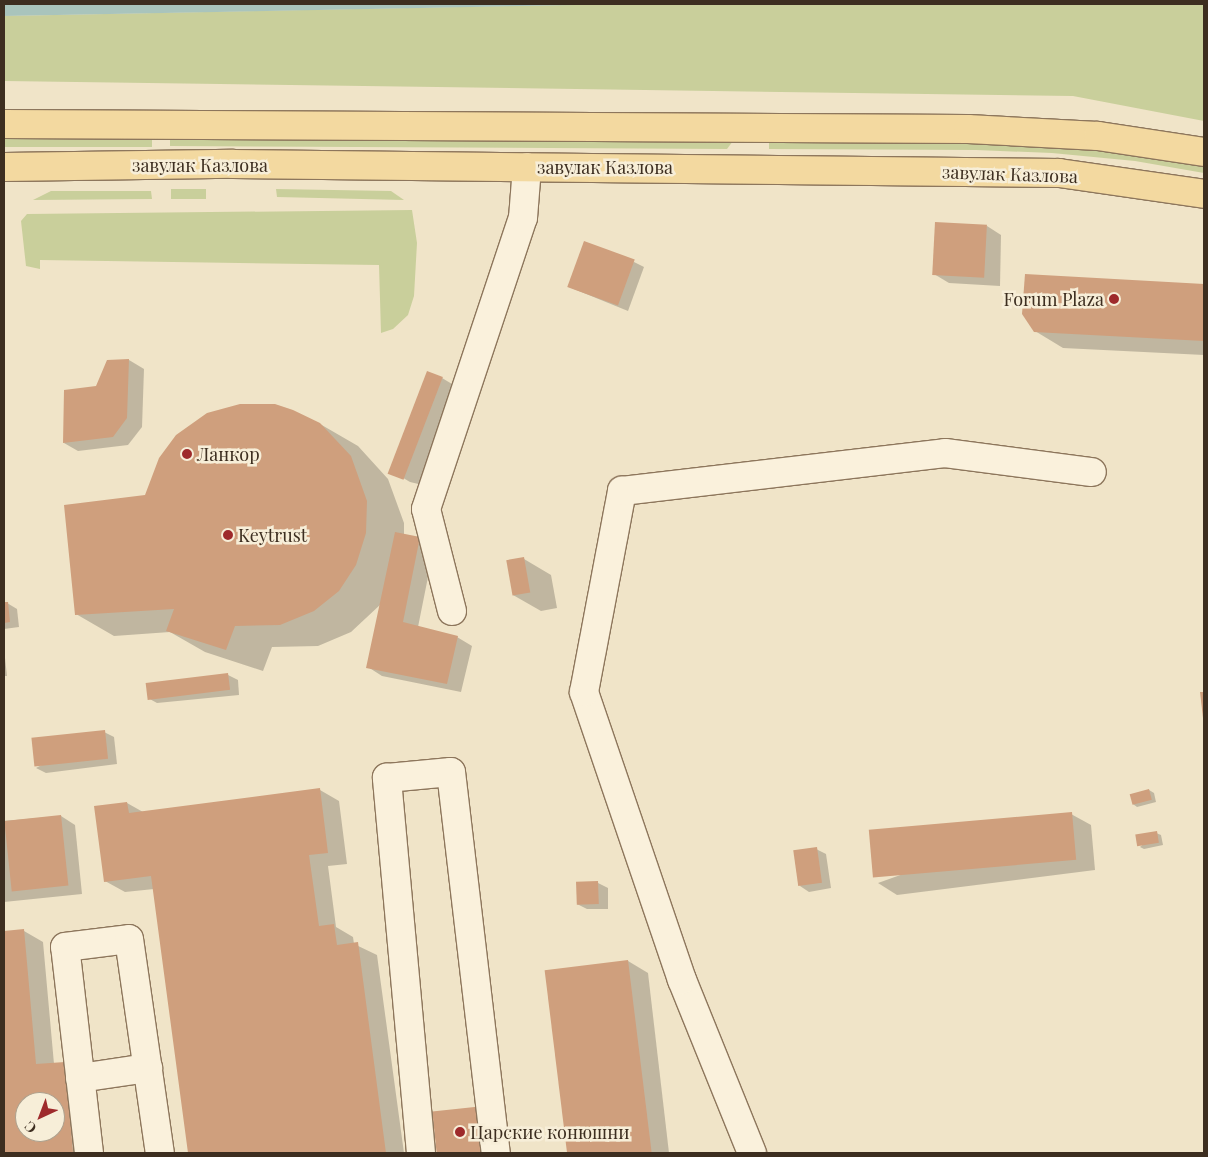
<!DOCTYPE html>
<html>
<head>
<meta charset="utf-8">
<style>
  body { margin:0 }
  #map { position:relative; width:1208px; height:1157px; overflow:hidden; background:#f0e4c8; font-family:"Playfair Display",serif }
  div>[style] { position:absolute }
  .green>* { inset:0; background:#c9cf9b; transform-origin:0 0 }
  .water>* { inset:0; background:#a9c4bc }
  .shadow>* { inset:0; background:#0003 }
  .building>* { inset:0; background:#cf9f7d; transform-origin:0 0 }
  .roads { filter:drop-shadow(1px 0 #8d765c) drop-shadow(-1px 0 #8d765c) drop-shadow(0 1px #8d765c) drop-shadow(0 -1px #8d765c) }
  .minor>* { height:28px; margin:-14px; padding:0 14px; transform-origin:14px; border-radius:14px; background:#faf1dc }
  .major>* { height:28px; margin:-14px; padding:0 14px; transform-origin:14px; border-radius:14px; background:#f3d9a0 }
  .dots>* { width:14px; height:14px; translate:-50% -50%; box-sizing:border-box; border:2px solid #f7eed8; border-radius:50% }
  span { translate:-50% -50%; white-space:nowrap; text-align:center; line-height:1.15; -webkit-text-stroke:5px #f7eed8; paint-order:stroke }
  .street-label { font-size:18px; color:#3d2e20 }
  .poi-label { font-size:18px; color:#3d2e20 }
  .right { translate:-100% -50%; text-align:right }
  .left { translate:0 -50%; text-align:left }
  .frame { position:absolute; inset:0; border:5px solid #3d2e20; pointer-events:none }
  .north { position:absolute; left:15px; top:1092px; width:50px; height:50px; box-sizing:border-box; background:#f7eed8; border:1px solid #ada18e; border-radius:50%; rotate:223deg; font-size:14px; font-weight:700; line-height:20px; text-align:center; color:#3d2e20 }
  .north::after { content:''; display:block; margin:auto; width:18px; height:22px; background:#9e2a2b; clip-path:polygon(50% 0,100% 100%,50% 72%,0 100%) }
</style>
</head>
<body>
<div id="map">
  <div class="green">
    <div style="clip-path:polygon(614px 4px,1204px 4px,1204px 121px,1073px 96px,4px 81px,4px 16px)"></div>
    <div style="left:4px;top:138px;width:148px;height:9px"></div>
    <div style="clip-path:polygon(170px 139px,723px 139px,733px 141px,727px 149px,170px 146px)"></div>
    <div style="clip-path:polygon(769px 139px,1055px 144px,1127px 151px,1204px 164px,1204px 173px,1135px 161px,1052px 153px,976px 150px,769px 149px)"></div>
    <div style="left:171px;top:189px;width:35px;height:10px"></div>
    <div style="clip-path:polygon(276px 189px,391px 191px,404px 200px,277px 197px)"></div>
    <div style="clip-path:polygon(51px 191px,151px 191px,152px 199px,33px 200px)"></div>
    <div style="clip-path:polygon(412px 210px,417px 243px,414px 296px,408px 315px,393px 329px,381px 333px,379px 265px,40px 260px,40px 269px,26px 266px,21px 221px,27px 214px)"></div>
  </div>
  <div class="water">
    <div style="clip-path:polygon(4px 4px,632px 4px,4px 16px)"></div>
  </div>
  <div class="shadow">
    <div style="clip-path:polygon(987px 226px,1001px 235px,1000px 286px,949px 283px,934px 274px)"></div>
    <div style="clip-path:polygon(634px 262px,644px 267px,628px 311px,569px 287px)"></div>
    <div style="clip-path:polygon(1026px 275px,1204px 285px,1204px 355px,1063px 348px,1035px 331px)"></div>
    <div style="clip-path:polygon(129px 360px,144px 369px,142px 427px,128px 445px,78px 451px,64px 443px,97px 388px)"></div>
    <div style="clip-path:polygon(442px 378px,452px 384px,427px 486px,410px 482px,400px 476px)"></div>
    <div style="clip-path:polygon(320px 424px,358px 446px,388px 479px,404px 523px,404px 535px,419px 539px,434px 547px,418px 627px,457px 637px,472px 646px,461px 692px,382px 676px,368px 667px,381px 604px,351px 632px,318px 646px,272px 647px,263px 671px,205px 652px,170px 632px,114px 636px,76px 614px,146px 496px)"></div>
    <div style="clip-path:polygon(524px 559px,551px 575px,557px 608px,541px 611px,513px 595px)"></div>
    <div style="clip-path:polygon(7px 603px,17px 609px,19px 627px,4px 629px,4px 604px)"></div>
    <div style="clip-path:polygon(4px 649px,7px 676px,4px 676px)"></div>
    <div style="clip-path:polygon(228px 675px,238px 680px,239px 695px,157px 703px,148px 698px)"></div>
    <div style="clip-path:polygon(104px 732px,114px 737px,117px 764px,46px 773px,36px 768px)"></div>
    <div style="clip-path:polygon(320px 790px,339px 801px,347px 864px,328px 866px,336px 927px,353px 937px,354px 944px,377px 955px,404px 1153px,190px 1153px,154px 889px,125px 892px,105px 881px,127px 803px,143px 812px)"></div>
    <div style="clip-path:polygon(1149px 790px,1154px 793px,1156px 802px,1137px 807px,1133px 804px)"></div>
    <div style="clip-path:polygon(1071px 814px,1091px 825px,1095px 870px,897px 895px,878px 883px)"></div>
    <div style="clip-path:polygon(61px 816px,75px 825px,82px 894px,4px 902px,4px 821px)"></div>
    <div style="clip-path:polygon(1156px 833px,1161px 835px,1163px 845px,1144px 849px,1140px 847px)"></div>
    <div style="clip-path:polygon(816px 849px,826px 854px,831px 888px,809px 892px,800px 886px)"></div>
    <div style="clip-path:polygon(598px 883px,608px 888px,608px 909px,587px 909px,577px 904px)"></div>
    <div style="clip-path:polygon(evenodd,24px 931px,43px 942px,54px 1064px,64px 1063px,91px 1153px,4px 1153px,4px 932px,24px 931px,25px 1102px,55px 1102px,55px 1132px,25px 1132px,25px 1102px)"></div>
    <div style="clip-path:polygon(628px 961px,648px 973px,669px 1153px,569px 1153px,547px 971px)"></div>
  </div>
  <div class="building">
    <div style="left:935px;top:222px;width:52px;height:53px;rotate:3deg"></div>
    <div style="left:584px;top:241px;width:54px;height:49px;rotate:20deg"></div>
    <div style="clip-path:polygon(1025px 274px,1204px 284px,1204px 341px,1034px 332px,1022px 314px)"></div>
    <div style="clip-path:polygon(129px 359px,127px 418px,113px 437px,63px 443px,64px 390px,96px 386px,107px 360px)"></div>
    <div style="left:427px;top:371px;width:17px;height:110px;rotate:21deg"></div>
    <div style="clip-path:polygon(240px 404px,275px 404px,293px 410px,320px 423px,351px 456px,367px 501px,366px 533px,356px 565px,339px 591px,314px 611px,280px 625px,235px 626px,226px 650px,166px 631px,174px 609px,75px 615px,64px 505px,145px 495px,159px 458px,176px 435px,207px 413px)"></div>
    <div style="clip-path:polygon(395px 532px,420px 537px,403px 622px,458px 636px,447px 684px,366px 668px)"></div>
    <div style="left:524px;top:557px;width:36px;height:18px;rotate:80deg"></div>
    <div style="clip-path:polygon(4px 602px,8px 602px,10px 622px,4px 623px)"></div>
    <div style="left:228px;top:673px;width:17px;height:83px;rotate:83deg"></div>
    <div style="clip-path:polygon(1200px 692px,1204px 692px,1204px 718px,1203px 718px)"></div>
    <div style="left:105px;top:730px;width:29px;height:74px;rotate:84deg"></div>
    <div style="clip-path:polygon(320px 788px,328px 853px,309px 855px,319px 926px,334px 924px,337px 945px,358px 942px,386px 1153px,188px 1153px,151px 876px,104px 882px,94px 806px,127px 802px,129px 813px)"></div>
    <div style="left:1149px;top:789px;width:11px;height:20px;rotate:75deg"></div>
    <div style="left:1072px;top:812px;width:48px;height:204px;rotate:85deg"></div>
    <div style="left:61px;top:815px;width:71px;height:57px;rotate:84deg"></div>
    <div style="left:1157px;top:831px;width:12px;height:22px;rotate:81deg"></div>
    <div style="left:817px;top:847px;width:36px;height:24px;rotate:82deg"></div>
    <div style="left:598px;top:881px;width:23px;height:22px;rotate:88deg"></div>
    <div style="clip-path:polygon(evenodd,24px 929px,36px 1064px,65px 1062px,73px 1153px,4px 1153px,4px 931px,24px 929px,25px 1102px,55px 1102px,55px 1132px,25px 1132px,25px 1102px)"></div>
    <div style="left:628px;top:960px;width:194px;height:84px;rotate:83deg"></div>
    <div style="left:484px;top:1106px;width:47px;height:52px;rotate:84deg"></div>
  </div>
  <div class="roads">
    <div class="minor">
      <div style="left:452px;top:611px;width:105px;rotate:-104.3deg"></div>
      <div style="left:426px;top:509px;width:307px;rotate:-71.6deg"></div>
      <div style="left:523px;top:218px;width:51px;rotate:-85.5deg"></div>
      <div style="left:80px;top:1078px;width:69px;rotate:-8.4deg"></div>
      <div style="left:89px;top:1153px;width:207px;rotate:-96.6deg"></div>
      <div style="left:65px;top:947px;width:64px;rotate:-7.1deg"></div>
      <div style="left:129px;top:939px;width:216px;rotate:81.8deg"></div>
      <div style="left:421px;top:1153px;width:377px;rotate:-95.2deg"></div>
      <div style="left:387px;top:778px;width:64px;rotate:-5.4deg"></div>
      <div style="left:451px;top:772px;width:384px;rotate:83.3deg"></div>
      <div style="left:752px;top:1153px;width:187px;rotate:-112deg"></div>
      <div style="left:682px;top:980px;width:304px;rotate:-108.8deg"></div>
      <div style="left:584px;top:692px;width:205px;rotate:-79.3deg"></div>
      <div style="left:622px;top:491px;width:325px;rotate:-6.7deg"></div>
      <div style="left:945px;top:453px;width:148px;rotate:7.4deg"></div>
    </div>
    <div class="major">
      <div style="left:4px;top:124px;width:964px;rotate:0.3deg"></div>
      <div style="left:968px;top:129px;width:130px;rotate:3.1deg"></div>
      <div style="left:1098px;top:136px;width:107px;rotate:8.6deg"></div>
      <div style="left:4px;top:167px;width:229px;rotate:-0.8deg"></div>
      <div style="left:233px;top:164px;width:826px;rotate:0.62deg"></div>
      <div style="left:1059px;top:173px;width:147px;rotate:8.2deg"></div>
    </div>
  </div>
  <div class="dots">
    <div style="left:1114px;top:299px;background:#9e2a2b"></div>
    <div style="left:187px;top:454px;background:#9e2a2b"></div>
    <div style="left:228px;top:535px;background:#9e2a2b"></div>
    <div style="left:460px;top:1132px;background:#9e2a2b"></div>
  </div>
  <div class="street-label">
    <span style="left:200px;top:165px">завулак Казлова</span>
    <span style="left:605px;top:167px">завулак Казлова</span>
    <span style="left:1010px;top:174px;rotate:2deg">завулак Казлова</span>
  </div>
  <div class="poi-label">
    <span class="right" style="left:1104px;top:299px">Forum Plaza</span>
    <span class="left" style="left:197px;top:454px">Ланкор</span>
    <span class="left" style="left:238px;top:535px">Keytrust</span>
    <span class="left" style="left:470px;top:1132px">Царские конюшни</span>
  </div>
  <div class="frame"></div>
  <div class="north">С</div>
</div>
</body>
</html>
